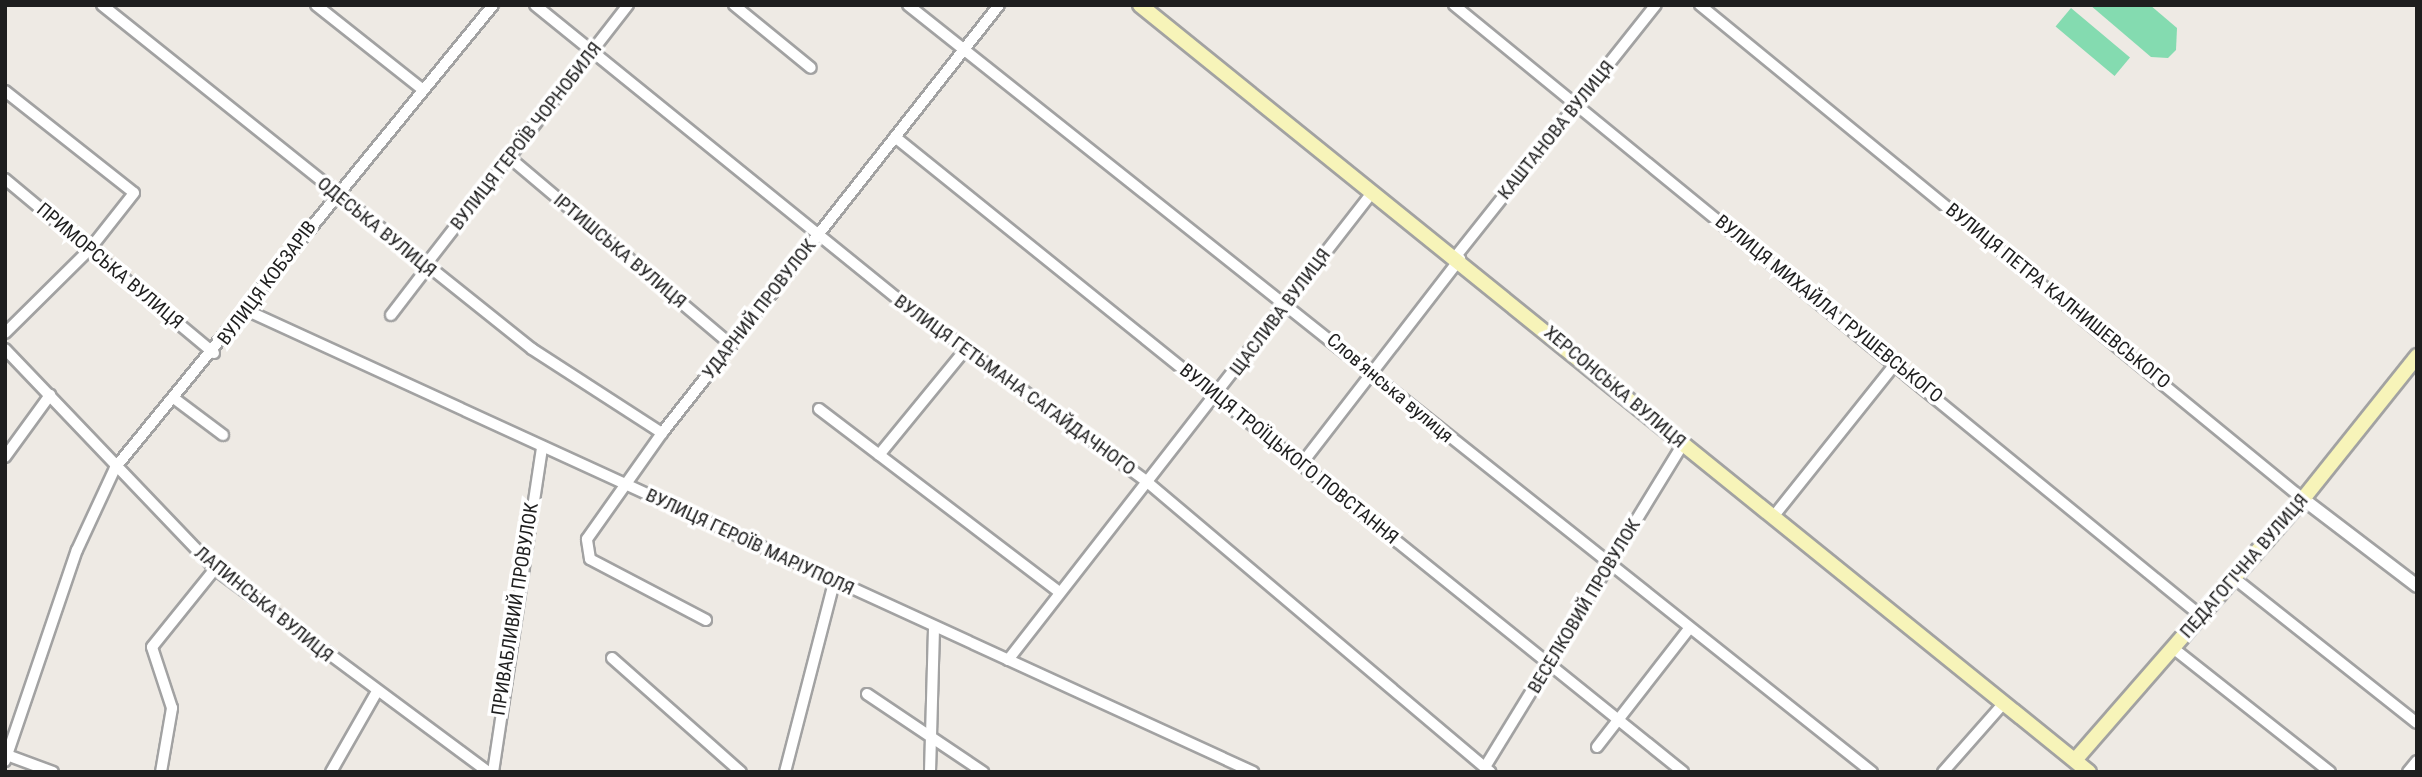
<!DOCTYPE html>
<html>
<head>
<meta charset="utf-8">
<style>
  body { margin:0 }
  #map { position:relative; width:2422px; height:777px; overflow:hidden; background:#eeeae4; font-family:"Roboto Condensed",sans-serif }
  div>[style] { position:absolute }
  .pitch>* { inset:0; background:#84dbb0; transform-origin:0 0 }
  .roads { filter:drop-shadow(2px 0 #a2a2a2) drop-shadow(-2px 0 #a2a2a2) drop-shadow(0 2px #a2a2a2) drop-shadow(0 -2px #a2a2a2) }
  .minor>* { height:10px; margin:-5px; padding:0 5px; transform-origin:5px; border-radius:5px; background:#fff }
  .tertiary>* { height:12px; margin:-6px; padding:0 6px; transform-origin:6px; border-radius:6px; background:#fff }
  .secondary>* { height:14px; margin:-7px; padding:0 7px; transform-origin:7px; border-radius:7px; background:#f7f4b9 }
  span { translate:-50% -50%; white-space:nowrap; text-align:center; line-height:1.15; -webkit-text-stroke:7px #fff; paint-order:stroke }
  .street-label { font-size:19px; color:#1e1e1e }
  .frame { position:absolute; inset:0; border:7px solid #1e1e1e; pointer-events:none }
</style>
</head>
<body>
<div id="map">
  <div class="pitch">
    <div style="clip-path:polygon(2090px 5px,2150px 5px,2177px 28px,2176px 50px,2168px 58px,2151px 57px)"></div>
    <div style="left:2071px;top:8px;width:77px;height:24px;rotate:40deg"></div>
  </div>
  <div class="roads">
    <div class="minor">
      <div style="left:102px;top:5px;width:551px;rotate:38.66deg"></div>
      <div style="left:532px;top:349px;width:155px;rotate:32.9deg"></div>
      <div style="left:316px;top:5px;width:135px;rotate:38.4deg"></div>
      <div style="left:535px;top:5px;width:466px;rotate:39deg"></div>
      <div style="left:897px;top:298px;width:309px;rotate:36.3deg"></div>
      <div style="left:1146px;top:481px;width:451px;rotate:40.2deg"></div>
      <div style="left:734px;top:5px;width:99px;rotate:39.3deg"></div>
      <div style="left:908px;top:5px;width:1232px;rotate:38.51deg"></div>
      <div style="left:1454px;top:5px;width:965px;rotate:39.28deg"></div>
      <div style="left:1700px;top:5px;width:780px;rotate:39.33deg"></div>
      <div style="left:5px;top:91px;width:164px;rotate:38.3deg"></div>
      <div style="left:134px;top:193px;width:73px;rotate:128.3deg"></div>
      <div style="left:89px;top:250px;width:118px;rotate:135.3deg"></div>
      <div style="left:895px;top:137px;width:1012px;rotate:38.86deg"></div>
      <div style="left:510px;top:158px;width:289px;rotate:40.2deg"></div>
      <div style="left:5px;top:179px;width:272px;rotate:39.8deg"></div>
      <div style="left:1456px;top:256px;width:321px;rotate:-51.5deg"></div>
      <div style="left:424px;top:267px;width:332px;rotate:-52.1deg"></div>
      <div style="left:248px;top:311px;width:1106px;rotate:24.64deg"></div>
      <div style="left:391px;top:315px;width:59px;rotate:-52.5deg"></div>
      <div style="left:5px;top:349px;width:304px;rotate:46.3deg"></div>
      <div style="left:215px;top:569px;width:340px;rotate:36.6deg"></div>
      <div style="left:175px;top:399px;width:60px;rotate:36.9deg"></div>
      <div style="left:819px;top:409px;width:302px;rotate:37.3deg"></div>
      <div style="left:879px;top:455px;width:134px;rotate:-50.7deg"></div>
      <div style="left:5px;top:457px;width:77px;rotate:-54deg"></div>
      <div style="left:1303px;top:462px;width:257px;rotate:-52.3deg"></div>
      <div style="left:1773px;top:517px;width:197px;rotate:-51.4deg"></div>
      <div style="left:2234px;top:578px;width:233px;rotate:38.4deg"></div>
      <div style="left:706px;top:620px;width:131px;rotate:-152.3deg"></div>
      <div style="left:590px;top:559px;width:20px;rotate:-99deg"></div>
      <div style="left:587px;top:539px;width:130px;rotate:-54.7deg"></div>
      <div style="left:662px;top:433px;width:545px;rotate:-51.78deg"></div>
      <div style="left:2173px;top:648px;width:200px;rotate:38.3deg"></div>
      <div style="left:612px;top:658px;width:172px;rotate:41.5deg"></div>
      <div style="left:1008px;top:660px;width:591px;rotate:-52.08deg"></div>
      <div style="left:867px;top:694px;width:140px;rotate:33.9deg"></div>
      <div style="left:1597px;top:747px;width:150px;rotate:-52.1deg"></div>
      <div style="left:7px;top:755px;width:49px;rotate:20.3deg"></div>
      <div style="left:5px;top:761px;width:223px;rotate:-71.2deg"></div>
      <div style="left:77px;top:550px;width:90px;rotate:-65.1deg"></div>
      <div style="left:115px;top:468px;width:598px;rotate:-50.77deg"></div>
      <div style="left:1485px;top:767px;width:379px;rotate:-58.5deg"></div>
      <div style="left:161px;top:772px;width:65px;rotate:-80.2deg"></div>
      <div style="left:172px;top:708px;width:64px;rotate:-108.2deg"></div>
      <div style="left:152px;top:647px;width:100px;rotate:-51.1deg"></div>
      <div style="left:331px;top:772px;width:91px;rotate:-60.3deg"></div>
      <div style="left:493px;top:772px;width:329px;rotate:-81.4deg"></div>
      <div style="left:785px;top:772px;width:195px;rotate:-75.5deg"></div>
      <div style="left:930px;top:772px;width:144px;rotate:-88.4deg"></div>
      <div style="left:1943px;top:772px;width:89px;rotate:-48.6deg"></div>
      <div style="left:2408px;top:772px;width:14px;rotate:-51deg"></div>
    </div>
    <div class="tertiary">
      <div style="left:2303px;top:499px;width:143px;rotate:37.3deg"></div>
    </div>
    <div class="secondary">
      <div style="left:1140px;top:5px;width:1220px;rotate:38.95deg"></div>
      <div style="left:2075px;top:760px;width:347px;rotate:-48.9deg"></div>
      <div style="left:2303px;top:499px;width:183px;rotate:-51.4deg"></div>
    </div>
  </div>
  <div class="street-label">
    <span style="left:1556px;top:130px;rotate:-51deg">КАШТАНОВА ВУЛИЦЯ</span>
    <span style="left:526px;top:136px;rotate:-52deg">ВУЛИЦЯ ГЕРОЇВ ЧОРНОБИЛЯ</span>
    <span style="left:377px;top:227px;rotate:39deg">ОДЕСЬКА ВУЛИЦЯ</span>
    <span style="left:620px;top:251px;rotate:40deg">ІРТИШСЬКА ВУЛИЦЯ</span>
    <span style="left:110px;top:266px;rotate:40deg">ПРИМОРСЬКА ВУЛИЦЯ</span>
    <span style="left:267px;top:283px;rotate:-53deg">ВУЛИЦЯ КОБЗАРІВ</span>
    <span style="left:2058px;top:296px;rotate:39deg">ВУЛИЦЯ ПЕТРА КАЛНИШЕВСЬКОГО</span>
    <span style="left:759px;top:309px;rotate:-52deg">УДАРНИЙ ПРОВУЛОК</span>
    <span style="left:1829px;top:309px;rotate:39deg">ВУЛИЦЯ МИХАЙЛА ГРУШЕВСЬКОГО</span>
    <span style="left:1280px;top:312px;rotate:-53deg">ЩАСЛИВА ВУЛИЦЯ</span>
    <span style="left:1015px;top:385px;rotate:36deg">ВУЛИЦЯ ГЕТЬМАНА САГАЙДАЧНОГО</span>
    <span style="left:1615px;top:387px;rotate:40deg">ХЕРСОНСЬКА ВУЛИЦЯ</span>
    <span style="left:1390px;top:388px;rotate:40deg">Словʼянська вулиця</span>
    <span style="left:1289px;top:454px;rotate:39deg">ВУЛИЦЯ ТРОЇЦЬКОГО ПОВСТАННЯ</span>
    <span style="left:750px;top:542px;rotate:25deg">ВУЛИЦЯ ГЕРОЇВ МАРІУПОЛЯ</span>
    <span style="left:2244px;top:566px;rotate:-49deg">ПЕДАГОГІЧНА ВУЛИЦЯ</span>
    <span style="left:264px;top:604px;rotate:39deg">ЛАПИНСЬКА ВУЛИЦЯ</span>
    <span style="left:1584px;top:606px;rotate:-59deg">ВЕСЕЛКОВИЙ ПРОВУЛОК</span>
    <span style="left:515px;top:609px;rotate:-81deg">ПРИВАБЛИВИЙ ПРОВУЛОК</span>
  </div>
  <div class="frame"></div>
</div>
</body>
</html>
